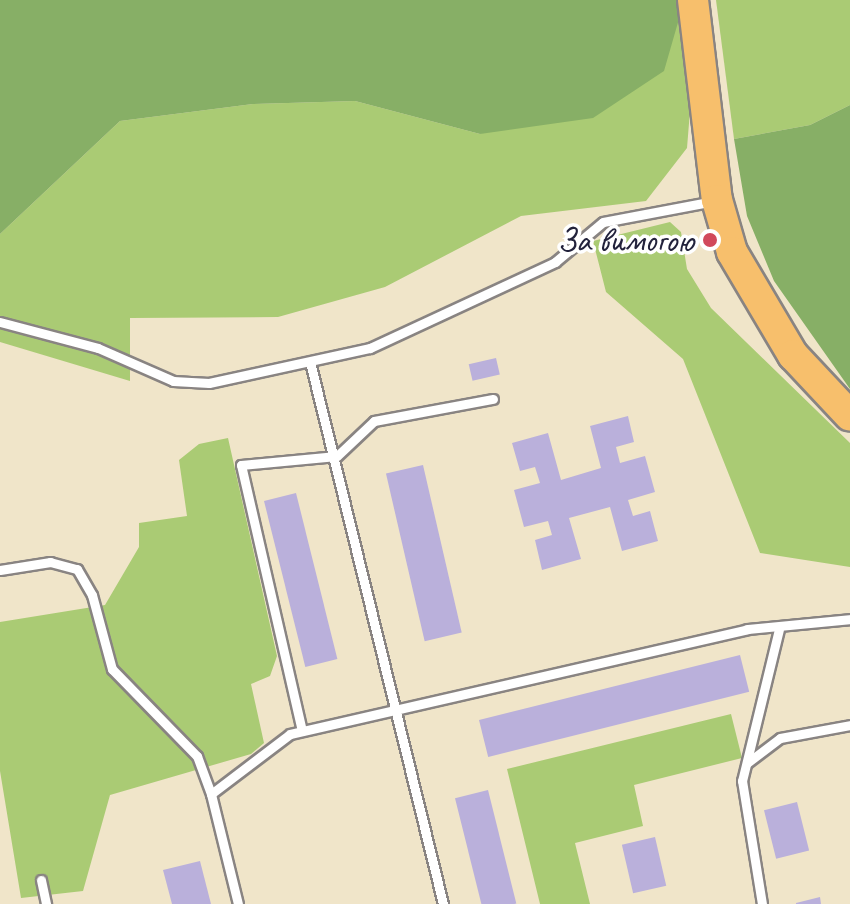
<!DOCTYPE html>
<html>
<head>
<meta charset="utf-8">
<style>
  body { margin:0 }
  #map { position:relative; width:850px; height:904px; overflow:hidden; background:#f0e5c9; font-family:Caveat,sans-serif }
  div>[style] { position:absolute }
  .green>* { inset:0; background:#aacb74 }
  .forest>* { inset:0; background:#87af66 }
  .building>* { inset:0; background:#bab0db; transform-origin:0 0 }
  .roads { filter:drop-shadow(2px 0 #898482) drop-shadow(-2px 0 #898482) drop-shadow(0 2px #898482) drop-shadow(0 -2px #898482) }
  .lane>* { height:9px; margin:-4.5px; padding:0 4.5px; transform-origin:4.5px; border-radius:4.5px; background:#fff }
  .primary>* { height:30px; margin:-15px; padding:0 15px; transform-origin:15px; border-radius:15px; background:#f7bf6c }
  .dots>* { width:22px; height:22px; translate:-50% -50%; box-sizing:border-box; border:4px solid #fff; border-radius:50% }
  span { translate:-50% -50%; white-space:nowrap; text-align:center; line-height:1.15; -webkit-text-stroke:7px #fff; paint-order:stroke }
  .poi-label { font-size:34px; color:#22223b }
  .right { translate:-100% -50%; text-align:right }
</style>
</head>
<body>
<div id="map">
  <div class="green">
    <div style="clip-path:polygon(716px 0,850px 0,850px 105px,810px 125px,734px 139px)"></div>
    <div style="clip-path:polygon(683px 5px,693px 74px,687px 148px,646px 201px,521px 216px,385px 287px,278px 317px,130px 318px,130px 381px,0 342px,0 234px,120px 121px,253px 104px,355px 101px,480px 134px)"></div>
    <div style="clip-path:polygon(670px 222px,681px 232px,687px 269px,711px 308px,850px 443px,850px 567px,760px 553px,683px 359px,606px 292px,593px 241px)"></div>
    <div style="clip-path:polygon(228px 438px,277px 656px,270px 676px,251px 684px,264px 743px,251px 754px,110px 795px,83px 891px,21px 898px,0 771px,0 622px,105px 605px,139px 547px,139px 523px,187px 516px,179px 460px,199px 444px)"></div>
    <div style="clip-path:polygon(731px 714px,742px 758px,634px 785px,643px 826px,575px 843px,590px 904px,540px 904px,507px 769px)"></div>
  </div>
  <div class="forest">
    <div style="clip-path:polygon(0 0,682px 0,683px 5px,664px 71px,593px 118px,480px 134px,355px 101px,253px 104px,120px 121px,0 234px)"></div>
    <div style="clip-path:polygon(850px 105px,850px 389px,774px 281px,747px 216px,734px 139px,810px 125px)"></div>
  </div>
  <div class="building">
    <div style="left:496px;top:358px;width:17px;height:28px;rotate:77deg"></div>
    <div style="clip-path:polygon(628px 416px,634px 442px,616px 447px,620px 463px,645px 456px,655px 492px,628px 500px,633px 516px,650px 511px,658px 541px,622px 551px,610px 507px,569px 518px,581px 559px,542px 570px,535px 540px,552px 535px,548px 521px,524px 527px,514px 490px,540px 483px,535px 467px,520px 471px,512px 443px,548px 433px,561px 480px,601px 468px,590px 426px)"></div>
    <div style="left:423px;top:465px;width:172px;height:38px;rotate:77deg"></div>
    <div style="left:296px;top:493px;width:171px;height:33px;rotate:76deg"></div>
    <div style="left:740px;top:655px;width:38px;height:269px;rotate:76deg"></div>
    <div style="left:488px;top:790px;width:117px;height:34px;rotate:76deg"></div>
    <div style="left:797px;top:802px;width:50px;height:34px;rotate:76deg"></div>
    <div style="left:655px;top:837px;width:50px;height:34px;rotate:77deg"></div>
    <div style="clip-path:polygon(200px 861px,211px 904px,172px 904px,163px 870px)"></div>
    <div style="clip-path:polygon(820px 897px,821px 904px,796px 904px,796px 903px)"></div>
  </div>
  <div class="roads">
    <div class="lane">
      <div style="left:0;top:322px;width:101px;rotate:14.9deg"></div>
      <div style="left:98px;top:348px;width:82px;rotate:23.7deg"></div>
      <div style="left:173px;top:381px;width:36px;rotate:3deg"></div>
      <div style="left:209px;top:383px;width:165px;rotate:-12.3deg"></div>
      <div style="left:370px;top:348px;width:204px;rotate:-24.9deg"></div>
      <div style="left:555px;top:262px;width:62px;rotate:-39.8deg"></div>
      <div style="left:603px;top:222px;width:113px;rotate:-10.7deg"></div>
      <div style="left:311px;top:366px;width:554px;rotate:76.21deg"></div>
      <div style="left:0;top:570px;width:51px;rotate:-9.1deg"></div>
      <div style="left:50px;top:562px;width:28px;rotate:15deg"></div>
      <div style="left:77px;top:569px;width:30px;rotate:60deg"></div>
      <div style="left:92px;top:595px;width:77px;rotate:74.9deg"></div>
      <div style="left:112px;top:669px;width:122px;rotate:45.7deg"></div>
      <div style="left:197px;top:756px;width:40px;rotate:69.8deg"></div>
      <div style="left:302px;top:731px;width:273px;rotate:-102.9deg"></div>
      <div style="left:241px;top:465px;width:96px;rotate:-5.4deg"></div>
      <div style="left:337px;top:456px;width:51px;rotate:-43.4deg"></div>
      <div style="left:374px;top:421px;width:121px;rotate:-10.5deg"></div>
      <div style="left:747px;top:763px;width:41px;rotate:-37.1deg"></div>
      <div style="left:780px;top:738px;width:71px;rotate:-10.5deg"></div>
      <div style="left:41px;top:880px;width:25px;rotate:78deg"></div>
      <div style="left:238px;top:904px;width:113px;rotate:-103.8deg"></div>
      <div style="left:211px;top:794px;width:99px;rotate:-37.2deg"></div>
      <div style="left:290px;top:734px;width:469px;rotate:-12.9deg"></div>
      <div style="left:747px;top:629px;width:103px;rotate:-5.5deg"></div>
      <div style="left:762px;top:904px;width:125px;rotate:-99.2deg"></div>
      <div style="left:742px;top:781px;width:156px;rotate:-76.3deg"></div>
    </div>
    <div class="primary">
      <div style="left:693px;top:0;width:201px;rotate:83.2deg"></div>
      <div style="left:717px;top:200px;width:54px;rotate:73.9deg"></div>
      <div style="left:732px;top:252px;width:120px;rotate:59.4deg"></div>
      <div style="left:793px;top:355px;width:83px;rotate:46.9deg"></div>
    </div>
  </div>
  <div class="dots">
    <div style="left:710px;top:240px;background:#d1495b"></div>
  </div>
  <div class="poi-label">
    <span class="right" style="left:694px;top:240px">За вимогою</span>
  </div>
</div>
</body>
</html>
